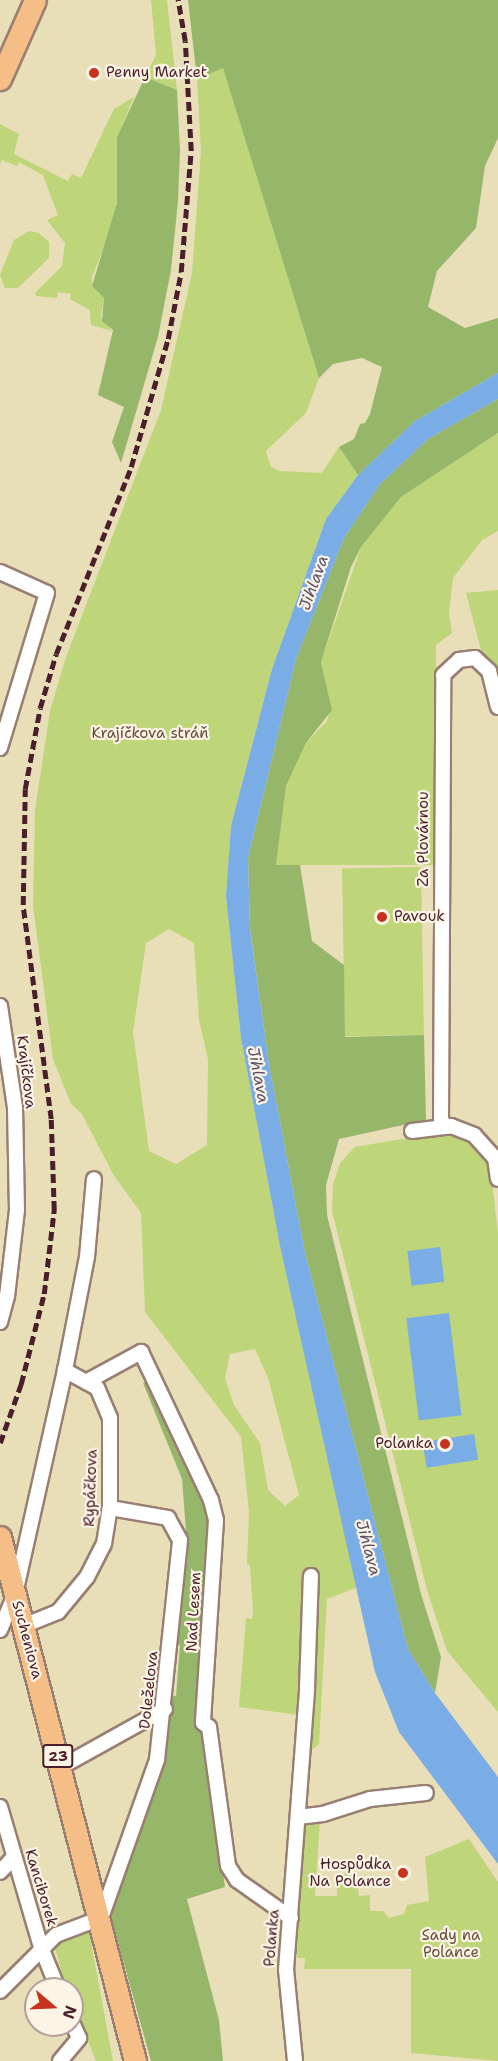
<!DOCTYPE html>
<html>
<head>
<meta charset="utf-8">
<style>
  body { margin:0 }
  #map { position:relative; width:498px; height:2061px; overflow:hidden; background:#e8dfb9; font-family:"Shantell Sans",sans-serif }
  div>[style] { position:absolute }
  .green>* { inset:0; background:#bed579; transform-origin:0 0 }
  .forest>* { inset:0; background:#96b669 }
  .water>* { inset:0; background:#7aace6; transform-origin:0 0 }
  .roads { filter:drop-shadow(2px 0 #997f72) drop-shadow(-2px 0 #997f72) drop-shadow(0 2px #997f72) drop-shadow(0 -2px #997f72) }
  .minor>* { height:14px; margin:-7px; padding:0 7px; transform-origin:7px; border-radius:7px; background:#fff }
  .primary>* { height:21px; margin:-10.5px; padding:0 10.5px; transform-origin:10.5px; border-radius:10.5px; background:#f6be87 }
  .rail>* { height:4.5px; margin-top:-2.25px; transform-origin:0; background:repeating-linear-gradient(90deg,#4a1f2b 0 9px,transparent 0 13.5px) }
  .dots>* { width:16px; height:16px; translate:-50% -50%; box-sizing:border-box; border:3px solid #fcf5e5; border-radius:50% }
  span { translate:-50% -50%; white-space:nowrap; text-align:center; line-height:1.15; -webkit-text-stroke:4.5px #fcf5e5; paint-order:stroke }
  .shield-label span { padding:2px 4px; background:#fcf5e5; border:2px solid; border-radius:4px; -webkit-text-stroke-width:0 }
  .shield-label { font-size:14px; color:#4a1f2b; font-weight:700 }
  .poi-label { font-size:15px; color:#4a1f2b }
  .left { translate:0 -50%; text-align:left }
  .right { translate:-100% -50%; text-align:right }
  .park-label { font-size:15px; color:#674c3e }
  .street-label { font-size:15px; color:#4a1f2b }
  .water-label { font-size:16px; color:#5b506c; font-style:italic }
  .north { position:absolute; left:24px; top:1977px; width:60px; height:60px; box-sizing:border-box; background:#fcf5e5; border:2px solid #b59f9b; border-radius:50%; rotate:109deg; font-size:16px; font-weight:700; line-height:24px; text-align:center; color:#4a1f2b }
  .north::after { content:''; display:block; margin:auto; width:21px; height:27px; background:#c8321e; clip-path:polygon(50% 0,100% 100%,50% 72%,0 100%) }
</style>
</head>
<body>
<div id="map">
  <div class="green">
    <div style="clip-path:polygon(151px 0,167px 0,177px 90px,145px 77px,156px 55px)"></div>
    <div style="clip-path:polygon(evenodd,223px 67px,319px 378px,306px 413px,266px 451px,269px 461px,271px 467px,280px 471px,322px 473px,339px 447px,358px 475px,326px 519px,272px 669px,231px 826px,226px 896px,241px 1038px,280px 1246px,358px 1587px,327px 1599px,319px 1744px,295px 1764px,300px 1715px,239px 1707px,246px 1618px,252px 1619px,253px 1612px,250px 1565px,247px 1564px,249px 1512px,241px 1437px,145px 1312px,141px 1213px,113px 1174px,82px 1114px,71px 1104px,53px 1059px,33px 905px,35px 810px,50px 711px,66px 657px,161px 410px,192px 273px,201px 151px,197px 79px,223px 67px,169px 929px,194px 943px,199px 1020px,208px 1059px,207px 1145px,176px 1164px,149px 1151px,133px 1032px,146px 943px,169px 929px,223px 67px,255px 1349px,268px 1378px,299px 1495px,285px 1506px,268px 1490px,260px 1443px,234px 1405px,225px 1378px,230px 1354px,255px 1349px)"></div>
    <div style="clip-path:polygon(134px 97px,117px 137px,117px 203px,111px 229px,92px 277px,92px 286px,104px 298px,101px 317px,112px 331px,91px 325px,90px 310px,70px 299px,71px 294px,58px 292px,57px 298px,36px 296px,35px 293px,62px 266px,65px 243px,47px 220px,58px 215px,43px 175px,19px 162px,17px 166px,2px 160px,0 164px,0 124px,19px 134px,14px 154px,68px 181px,72px 174px,81px 178px,114px 109px)"></div>
    <div style="clip-path:polygon(29px 231px,39px 233px,49px 242px,49px 258px,18px 288px,5px 288px,0 275px,14px 240px)"></div>
    <div style="clip-path:polygon(498px 433px,498px 531px,482px 540px,453px 578px,449px 613px,452px 633px,436px 645px,434px 865px,276px 865px,286px 786px,306px 743px,327px 721px,331px 706px,321px 662px,361px 547px,401px 497px)"></div>
    <div style="clip-path:polygon(498px 590px,498px 688px,492px 663px,481px 650px,466px 593px)"></div>
    <div style="left:421px;top:867px;width:168px;height:79px;rotate:89deg"></div>
    <div style="clip-path:polygon(459px 1135px,490px 1165px,498px 1233px,498px 1712px,447px 1651px,427px 1590px,332px 1211px,333px 1184px,340px 1163px,355px 1147px,414px 1137px)"></div>
    <div style="clip-path:polygon(320px 1820px,315px 1896px,337px 1896px,336px 1874px,347px 1874px,356px 1878px,359px 1896px,370px 1895px,370px 1911px,383px 1911px,389px 1918px,404px 1914px,407px 1905px,429px 1901px,425px 1857px,469px 1839px,498px 1882px,498px 2061px,411px 2053px,411px 1969px,304px 1969px,305px 1958px,297px 1958px,303px 1822px)"></div>
    <div style="clip-path:polygon(88px 1926px,113px 2061px,96px 2061px,72px 2001px,72px 1989px,67px 1989px,64px 1982px,52px 1935px)"></div>
  </div>
  <div class="forest">
    <div style="clip-path:polygon(188px 0,498px 0,498px 138px,485px 166px,476px 228px,437px 271px,428px 307px,465px 328px,498px 318px,498px 373px,415px 421px,358px 475px,339px 447px,354px 439px,360px 424px,365px 423px,370px 414px,382px 367px,362px 358px,333px 364px,319px 378px,223px 68px,197px 79px)"></div>
    <div style="clip-path:polygon(145px 77px,177px 90px,180px 151px,178px 201px,171px 270px,158px 337px,121px 463px,112px 442px,124px 407px,98px 395px,113px 330px,102px 321px,104px 298px,92px 286px,117px 203px,117px 137px)"></div>
    <div style="clip-path:polygon(498px 399px,498px 433px,401px 497px,361px 547px,351px 567px,321px 662px,332px 710px,306px 743px,286px 786px,276px 865px,300px 865px,312px 941px,344px 965px,345px 1037px,424px 1035px,426px 1120px,339px 1139px,326px 1185px,327px 1215px,421px 1594px,441px 1657px,435px 1693px,408px 1649px,305px 1253px,269px 1064px,250px 928px,248px 858px,296px 659px,344px 538px,380px 484px,428px 439px)"></div>
    <div style="clip-path:polygon(148px 1381px,206px 1503px,209px 1532px,197px 1728px,203px 1732px,225px 1887px,187px 1899px,219px 2020px,223px 2061px,151px 2061px,111px 1917px,112px 1904px,161px 1772px,171px 1695px,176px 1696px,180px 1645px,175px 1644px,188px 1557px,182px 1479px,143px 1383px)"></div>
  </div>
  <div class="water">
    <div style="clip-path:polygon(498px 373px,498px 399px,428px 439px,380px 484px,344px 538px,296px 659px,248px 858px,250px 929px,269px 1064px,305px 1253px,408px 1649px,435px 1693px,498px 1777px,498px 1864px,399px 1732px,375px 1672px,280px 1246px,241px 1038px,226px 896px,231px 826px,272px 669px,326px 519px,358px 475px,415px 421px)"></div>
    <div style="left:440px;top:1247px;width:35px;height:33px;rotate:83deg"></div>
    <div style="left:449px;top:1313px;width:103px;height:43px;rotate:83deg"></div>
    <div style="left:474px;top:1434px;width:26px;height:52px;rotate:81deg"></div>
  </div>
  <div class="roads">
    <div class="minor">
      <div style="left:0;top:572px;width:51px;rotate:24.1deg"></div>
      <div style="left:47px;top:593px;width:162px;rotate:106.9deg"></div>
      <div style="left:0;top:1006px;width:102px;rotate:81.6deg"></div>
      <div style="left:15px;top:1107px;width:103px;rotate:88.9deg"></div>
      <div style="left:17px;top:1210px;width:87px;rotate:96.6deg"></div>
      <div style="left:7px;top:1296px;width:27px;rotate:105deg"></div>
      <div style="left:451px;top:1126px;width:7px;rotate:172deg"></div>
      <div style="left:444px;top:1127px;width:9px;rotate:-108deg"></div>
      <div style="left:441px;top:1118px;width:443px;rotate:-89.7deg"></div>
      <div style="left:443px;top:675px;width:22px;rotate:-43deg"></div>
      <div style="left:459px;top:660px;width:16px;rotate:-7deg"></div>
      <div style="left:475px;top:658px;width:19px;rotate:43deg"></div>
      <div style="left:489px;top:671px;width:37px;rotate:76deg"></div>
      <div style="left:412px;top:1131px;width:39px;rotate:-7deg"></div>
      <div style="left:451px;top:1126px;width:25px;rotate:21deg"></div>
      <div style="left:474px;top:1135px;width:31px;rotate:48deg"></div>
      <div style="left:495px;top:1158px;width:21px;rotate:82deg"></div>
      <div style="left:86px;top:1382px;width:63px;rotate:-28.6deg"></div>
      <div style="left:141px;top:1352px;width:164px;rotate:64.7deg"></div>
      <div style="left:211px;top:1500px;width:21px;rotate:76deg"></div>
      <div style="left:216px;top:1520px;width:203px;rotate:93.7deg"></div>
      <div style="left:203px;top:1723px;width:7px;rotate:34deg"></div>
      <div style="left:209px;top:1727px;width:140px;rotate:82.2deg"></div>
      <div style="left:228px;top:1866px;width:17px;rotate:57deg"></div>
      <div style="left:237px;top:1880px;width:66px;rotate:35.1deg"></div>
      <div style="left:23px;top:1626px;width:38px;rotate:-22deg"></div>
      <div style="left:58px;top:1612px;width:45px;rotate:-50.4deg"></div>
      <div style="left:87px;top:1577px;width:37px;rotate:-63deg"></div>
      <div style="left:104px;top:1544px;width:36px;rotate:-81deg"></div>
      <div style="left:110px;top:1508px;width:90px;rotate:-90deg"></div>
      <div style="left:110px;top:1418px;width:33px;rotate:-113deg"></div>
      <div style="left:97px;top:1388px;width:37px;rotate:-151deg"></div>
      <div style="left:0;top:1630px;width:39px;rotate:-67deg"></div>
      <div style="left:15px;top:1594px;width:230px;rotate:-77.4deg"></div>
      <div style="left:65px;top:1370px;width:115px;rotate:-79deg"></div>
      <div style="left:87px;top:1257px;width:78px;rotate:-84.9deg"></div>
      <div style="left:61px;top:1767px;width:119px;rotate:-29.1deg"></div>
      <div style="left:0;top:1807px;width:146px;rotate:73.7deg"></div>
      <div style="left:41px;top:1947px;width:45px;rotate:68deg"></div>
      <div style="left:298px;top:1817px;width:25px;rotate:-7deg"></div>
      <div style="left:323px;top:1814px;width:49px;rotate:-17.7deg"></div>
      <div style="left:370px;top:1799px;width:56px;rotate:-6.1deg"></div>
      <div style="left:0;top:1872px;width:21px;rotate:-47deg"></div>
      <div style="left:101px;top:1918px;width:168px;rotate:-70.5deg"></div>
      <div style="left:157px;top:1760px;width:221px;rotate:-84deg"></div>
      <div style="left:180px;top:1540px;width:25px;rotate:-119deg"></div>
      <div style="left:168px;top:1518px;width:59px;rotate:-170.2deg"></div>
      <div style="left:0;top:1991px;width:79px;rotate:-45deg"></div>
      <div style="left:56px;top:1935px;width:48px;rotate:-20.7deg"></div>
      <div style="left:60px;top:2061px;width:30px;rotate:-50deg"></div>
      <div style="left:79px;top:2038px;width:17px;rotate:-114deg"></div>
      <div style="left:295px;top:2061px;width:91px;rotate:-95.6deg"></div>
      <div style="left:286px;top:1970px;width:283px;rotate:-85.7deg"></div>
      <div style="left:307px;top:1688px;width:112px;rotate:-88deg"></div>
    </div>
    <div class="primary">
      <div style="left:0;top:79px;width:86px;rotate:-66.1deg"></div>
      <div style="left:0;top:1537px;width:541px;rotate:75.55deg"></div>
    </div>
  </div>
  <div class="rail">
    <div style="left:0;top:1443px;width:63px;rotate:-70.4deg"></div>
    <div style="left:21px;top:1384px;width:93px;rotate:-75.7deg"></div>
    <div style="left:44px;top:1294px;width:85px;rotate:-83.2deg"></div>
    <div style="left:54px;top:1210px;width:91px;rotate:-91.9deg"></div>
    <div style="left:51px;top:1119px;width:216px;rotate:-97.5deg"></div>
    <div style="left:23px;top:905px;width:116px;rotate:-89deg"></div>
    <div style="left:25px;top:789px;width:82px;rotate:-79.5deg"></div>
    <div style="left:40px;top:708px;width:56px;rotate:-73.5deg"></div>
    <div style="left:56px;top:654px;width:201px;rotate:-68.1deg"></div>
    <div style="left:131px;top:467px;width:133px;rotate:-73.9deg"></div>
    <div style="left:168px;top:339px;width:68px;rotate:-79deg"></div>
    <div style="left:181px;top:272px;width:121px;rotate:-85.3deg"></div>
    <div style="left:191px;top:151px;width:110px;rotate:-93.1deg"></div>
    <div style="left:185px;top:41px;width:42px;rotate:-99.7deg"></div>
  </div>
  <div class="dots">
    <div style="left:94px;top:73px;background:#c8321e"></div>
    <div style="left:382px;top:917px;background:#c8321e"></div>
    <div style="left:445px;top:1444px;background:#c8321e"></div>
    <div style="left:403px;top:1873px;background:#c8321e"></div>
  </div>
  <div class="shield-label">
    <span style="left:58px;top:1756px">23</span>
  </div>
  <div class="poi-label">
    <span class="left" style="left:106px;top:73px">Penny Market</span>
    <span class="left" style="left:394px;top:917px">Pavouk</span>
    <span class="right" style="left:433px;top:1444px">Polanka</span>
    <span class="right" style="left:391px;top:1873px">Hospůdka<br>Na Polance</span>
  </div>
  <div class="park-label">
    <span style="left:150px;top:734px">Krajíčkova stráň</span>
    <span style="left:451px;top:1944px">Sady na<br>Polance</span>
  </div>
  <div class="street-label">
    <span style="left:424px;top:839px;rotate:-90deg">Za Plovárnou</span>
    <span style="left:26px;top:1072px;rotate:83deg">Krajíčkova</span>
    <span style="left:91px;top:1488px;rotate:-88deg">Rypáčkova</span>
    <span style="left:194px;top:1612px;rotate:-87deg">Nad Lesem</span>
    <span style="left:27px;top:1640px;rotate:75deg">Sucheniova</span>
    <span style="left:149px;top:1690px;rotate:-84deg">Doleželova</span>
    <span style="left:41px;top:1888px;rotate:73deg">Kanciborek</span>
    <span style="left:272px;top:1938px;rotate:-85deg">Polanka</span>
  </div>
  <div class="water-label">
    <span style="left:314px;top:583px;rotate:-70deg">Jihlava</span>
    <span style="left:258px;top:1075px;rotate:79deg">Jihlava</span>
    <span style="left:368px;top:1548px;rotate:75deg">Jihlava</span>
  </div>
  <div class="north">N</div>
</div>
</body>
</html>
